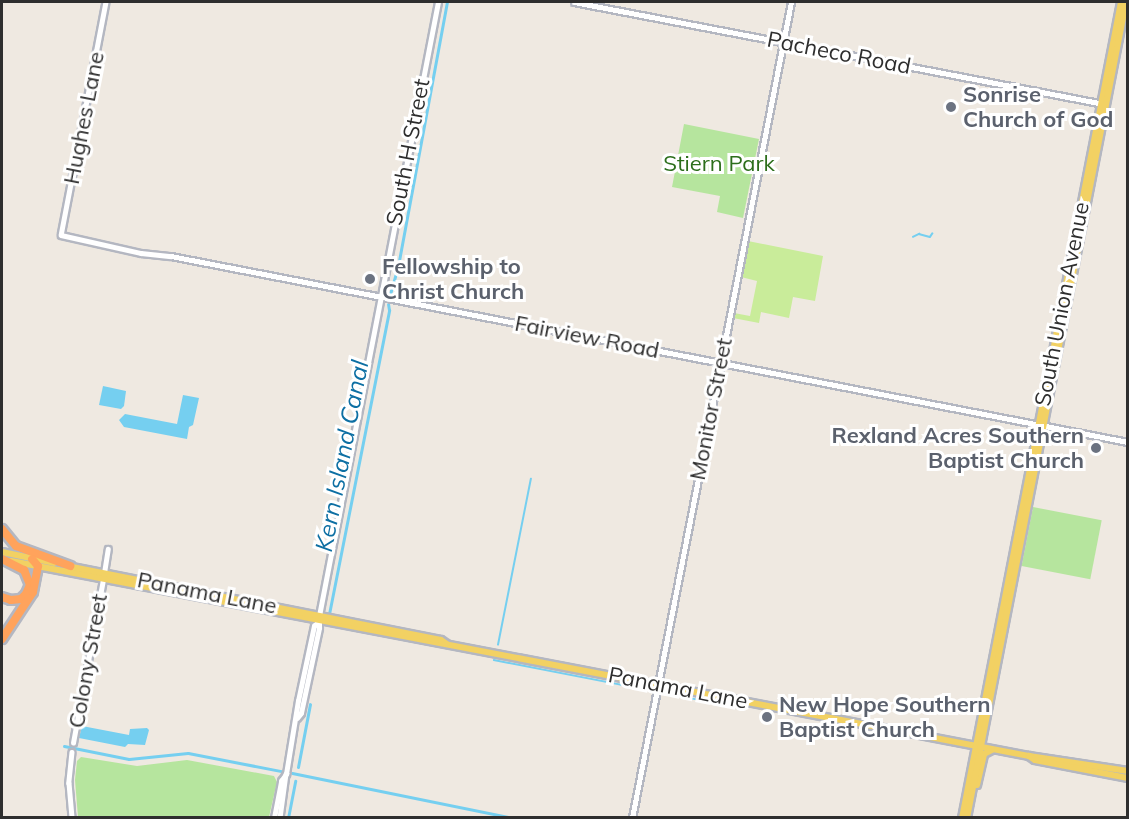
<!DOCTYPE html>
<html>
<head>
<meta charset="utf-8">
<style>
  body { margin:0 }
  #map { position:relative; width:1129px; height:819px; overflow:hidden; background:#efe9e1; font-family:Mulish,sans-serif }
  div>[style] { position:absolute }
  .green>* { inset:0; background:#b6e59e; transform-origin:0 0 }
  .pitch>* { inset:0; background:#c9ec9a }
  .water>* { inset:0; background:#75cff0 }
  .stream>* { height:1.5px; margin:-0.75px; padding:0 0.75px; transform-origin:0.75px; border-radius:0.75px; background:#75cff0 }
  .canal>* { height:3px; margin:-1.5px; padding:0 1.5px; transform-origin:1.5px; border-radius:1.5px; background:#75cff0 }
  .roads { filter:drop-shadow(2px 0 #b4b7c1) drop-shadow(-2px 0 #b4b7c1) drop-shadow(0 2px #b4b7c1) drop-shadow(0 -2px #b4b7c1) }
  .minor>* { height:4.5px; margin:-2.25px; padding:0 2.25px; transform-origin:2.25px; border-radius:2.25px; background:#fff }
  .major>* { height:6px; margin:-3px; padding:0 3px; transform-origin:3px; border-radius:3px; background:#f2d163 }
  .highway>* { height:8px; margin:-4px; padding:0 4px; transform-origin:4px; border-radius:4px; background:#ffa35c }
  .dots>* { width:16px; height:16px; translate:-50% -50%; box-sizing:border-box; border:3px solid #fff; border-radius:50% }
  span { translate:-50% -50%; white-space:nowrap; text-align:center; line-height:1.15; -webkit-text-stroke:6px #fff; paint-order:stroke }
  .street-label { font-size:22px; color:#2e2e2e }
  .worship-label { font-size:22px; color:#5b616d; font-weight:700 }
  .left { translate:0 -50%; text-align:left }
  .right { translate:-100% -50%; text-align:right }
  .park-label { font-size:22px; color:#2c6e1b }
  .water-label { font-size:24px; color:#0d6fa3; font-style:italic }
  .frame { position:absolute; inset:0; border:3px solid #2e2e2e; pointer-events:none }
</style>
</head>
<body>
<div id="map">
  <div class="green">
    <div style="clip-path:polygon(684px 124px,759px 139px,743px 218px,717px 212px,720px 196px,672px 187px)"></div>
    <div style="left:1033px;top:507px;width:70px;height:60px;rotate:11deg"></div>
    <div style="clip-path:polygon(81px 757px,137px 766px,187px 760px,274px 776px,277px 782px,269px 817px,78px 817px,75px 780px,77px 761px)"></div>
  </div>
  <div class="pitch">
    <div style="clip-path:polygon(748px 241px,823px 256px,815px 301px,793px 297px,789px 318px,761px 312px,759px 323px,733px 318px,734px 313px,750px 316px,757px 281px,741px 277px)"></div>
  </div>
  <div class="water">
    <div style="clip-path:polygon(103px 386px,126px 391px,124px 406px,121px 409px,99px 405px)"></div>
    <div style="clip-path:polygon(183px 395px,199px 398px,193px 425px,189px 427px,187px 439px,124px 427px,119px 420px,125px 414px,177px 424px)"></div>
    <div style="clip-path:polygon(82px 726px,129px 735px,130px 729px,147px 728px,149px 730px,145px 745px,128px 744px,125px 747px,79px 738px)"></div>
  </div>
  <div class="stream">
    <div style="left:913px;top:237px;width:7px;rotate:-27deg"></div>
    <div style="left:919px;top:234px;width:11px;rotate:15deg"></div>
    <div style="left:930px;top:237px;width:4px;rotate:-56deg"></div>
    <div style="left:498px;top:645px;width:169px;rotate:-78.8deg"></div>
    <div style="left:494px;top:660px;width:240px;rotate:11deg"></div>
  </div>
  <div class="canal">
    <div style="left:390px;top:294px;width:29px;rotate:-74deg"></div>
    <div style="left:398px;top:266px;width:269px;rotate:-79.5deg"></div>
    <div style="left:329px;top:614px;width:310px;rotate:-78.8deg"></div>
    <div style="left:389px;top:310px;width:6px;rotate:-99deg"></div>
    <div style="left:64px;top:746px;width:66px;rotate:11.3deg"></div>
    <div style="left:129px;top:759px;width:59px;rotate:-5.8deg"></div>
    <div style="left:188px;top:753px;width:95px;rotate:11deg"></div>
    <div style="left:298px;top:767px;width:64px;rotate:-79.2deg"></div>
    <div style="left:292px;top:773px;width:226px;rotate:11.5deg"></div>
    <div style="left:288px;top:818px;width:38px;rotate:-79deg"></div>
  </div>
  <div class="roads">
    <div class="minor">
      <div style="left:106px;top:2px;width:237px;rotate:100.9deg"></div>
      <div style="left:61px;top:235px;width:82px;rotate:12.7deg"></div>
      <div style="left:141px;top:253px;width:30px;rotate:6deg"></div>
      <div style="left:171px;top:256px;width:975px;rotate:11deg"></div>
      <div style="left:574px;top:2px;width:540px;rotate:10.89deg"></div>
      <div style="left:104px;top:573px;width:24px;rotate:-81deg"></div>
      <div style="left:297px;top:718px;width:6px;rotate:-51deg"></div>
      <div style="left:301px;top:713px;width:87px;rotate:-78deg"></div>
      <div style="left:319px;top:628px;width:12px;rotate:-90deg"></div>
      <div style="left:319px;top:616px;width:625px;rotate:-79.03deg"></div>
      <div style="left:73px;top:743px;width:167px;rotate:-79.6deg"></div>
      <div style="left:72px;top:752px;width:31px;rotate:96deg"></div>
      <div style="left:69px;top:783px;width:35px;rotate:85deg"></div>
      <div style="left:286px;top:774px;width:74px;rotate:-80.7deg"></div>
      <div style="left:298px;top:701px;width:77px;rotate:-78deg"></div>
      <div style="left:314px;top:626px;width:6px;rotate:-45deg"></div>
      <div style="left:274px;top:818px;width:38px;rotate:-79deg"></div>
      <div style="left:281px;top:781px;width:9px;rotate:-54deg"></div>
      <div style="left:286px;top:774px;width:44px;rotate:97.8deg"></div>
      <div style="left:632px;top:818px;width:831px;rotate:-78.97deg"></div>
    </div>
    <div class="major">
      <div style="left:2px;top:552px;width:53px;rotate:11.9deg"></div>
      <div style="left:11px;top:561px;width:1037px;rotate:10.84deg"></div>
      <div style="left:1029px;top:756px;width:100px;rotate:8.6deg"></div>
      <div style="left:67px;top:566px;width:381px;rotate:11.2deg"></div>
      <div style="left:441px;top:640px;width:7px;rotate:34deg"></div>
      <div style="left:1029px;top:756px;width:7px;rotate:34deg"></div>
      <div style="left:1035px;top:760px;width:95px;rotate:11deg"></div>
      <div style="left:977px;top:785px;width:32px;rotate:-77deg"></div>
      <div style="left:984px;top:754px;width:9px;rotate:-27deg"></div>
      <div style="left:962px;top:818px;width:831px;rotate:-78.97deg"></div>
      <div style="left:967px;top:818px;width:831px;rotate:-78.97deg"></div>
    </div>
    <div class="highway">
      <div style="left:2px;top:529px;width:22px;rotate:51deg"></div>
      <div style="left:16px;top:546px;width:58px;rotate:20.3deg"></div>
      <div style="left:2px;top:559px;width:25px;rotate:27deg"></div>
      <div style="left:24px;top:570px;width:16px;rotate:68deg"></div>
      <div style="left:30px;top:585px;width:10px;rotate:114deg"></div>
      <div style="left:26px;top:594px;width:7px;rotate:135deg"></div>
      <div style="left:21px;top:599px;width:10px;rotate:174deg"></div>
      <div style="left:11px;top:600px;width:9px;rotate:-162deg"></div>
      <div style="left:2px;top:639px;width:56px;rotate:-56.6deg"></div>
      <div style="left:33px;top:592px;width:26px;rotate:-79deg"></div>
      <div style="left:38px;top:566px;width:9px;rotate:-131deg"></div>
    </div>
  </div>
  <div class="dots">
    <div style="left:951px;top:107px;background:#6b7280"></div>
    <div style="left:370px;top:279px;background:#6b7280"></div>
    <div style="left:1096px;top:448px;background:#6b7280"></div>
    <div style="left:767px;top:717px;background:#6b7280"></div>
  </div>
  <div class="street-label">
    <span style="left:839px;top:53px;rotate:11deg">Pacheco Road</span>
    <span style="left:84px;top:118px;rotate:-79deg">Hughes Lane</span>
    <span style="left:408px;top:152px;rotate:-79deg">South H Street</span>
    <span style="left:1062px;top:304px;rotate:-79deg">South Union Avenue</span>
    <span style="left:587px;top:337px;rotate:11deg">Fairview Road</span>
    <span style="left:711px;top:409px;rotate:-79deg">Monitor Street</span>
    <span style="left:207px;top:593px;rotate:11deg">Panama Lane</span>
    <span style="left:88px;top:661px;rotate:-80deg">Colony Street</span>
    <span style="left:678px;top:688px;rotate:11deg">Panama Lane</span>
  </div>
  <div class="worship-label">
    <span class="left" style="left:963px;top:107px">Sonrise<br>Church of God</span>
    <span class="left" style="left:382px;top:279px">Fellowship to<br>Christ Church</span>
    <span class="right" style="left:1084px;top:448px">Rexland Acres Southern<br>Baptist Church</span>
    <span class="left" style="left:779px;top:717px">New Hope Southern<br>Baptist Church</span>
  </div>
  <div class="park-label">
    <span style="left:719px;top:164px">Stiern Park</span>
  </div>
  <div class="water-label">
    <span style="left:342px;top:456px;rotate:-79deg">Kern Island Canal</span>
  </div>
  <div class="frame"></div>
</div>
</body>
</html>
